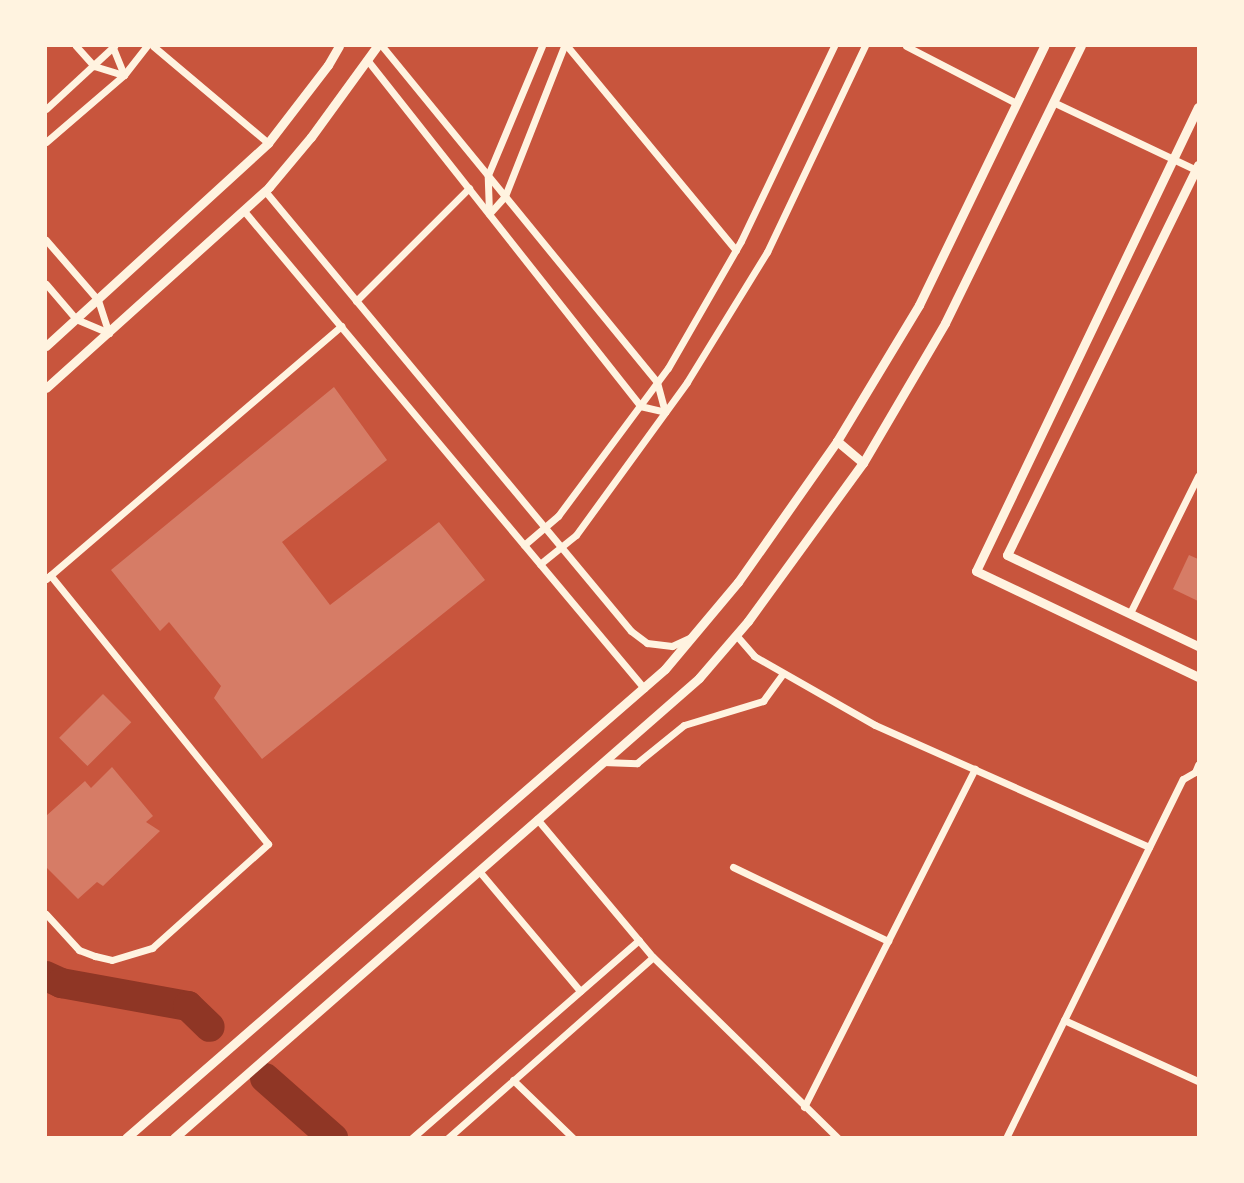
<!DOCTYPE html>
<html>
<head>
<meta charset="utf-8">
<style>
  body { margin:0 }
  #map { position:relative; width:1244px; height:1183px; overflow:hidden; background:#c8553d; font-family:"Libre Baskerville",serif }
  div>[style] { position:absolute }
  .river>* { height:30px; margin:-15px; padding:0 15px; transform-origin:15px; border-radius:15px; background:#8f3625 }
  .building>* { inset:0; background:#d67c66; transform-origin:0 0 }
  .minor>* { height:7px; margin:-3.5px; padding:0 3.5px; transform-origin:3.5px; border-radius:3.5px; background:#fff3e0 }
  .tertiary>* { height:9px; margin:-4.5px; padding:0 4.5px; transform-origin:4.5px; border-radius:4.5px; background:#fff3e0 }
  span { translate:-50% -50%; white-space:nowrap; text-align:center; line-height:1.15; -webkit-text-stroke:7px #fff3e0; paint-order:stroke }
  .frame { position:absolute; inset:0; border:47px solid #fff3e0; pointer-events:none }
</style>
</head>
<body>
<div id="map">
  <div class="river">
    <div style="left:46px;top:976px;width:17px;rotate:25deg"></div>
    <div style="left:61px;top:983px;width:129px;rotate:10.3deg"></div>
    <div style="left:188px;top:1006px;width:30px;rotate:44deg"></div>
    <div style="left:265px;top:1078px;width:91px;rotate:41.4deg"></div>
  </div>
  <div class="building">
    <div style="clip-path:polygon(334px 387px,387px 460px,282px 542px,330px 605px,439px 522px,485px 580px,262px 759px,214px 698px,221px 686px,169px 622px,160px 631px,111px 570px)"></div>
    <div style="clip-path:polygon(1189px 555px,1198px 559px,1198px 601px,1173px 589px)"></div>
    <div style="left:103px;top:694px;width:40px;height:62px;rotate:45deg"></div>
    <div style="clip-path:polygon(112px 767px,153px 816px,146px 822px,160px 831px,103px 886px,97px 882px,78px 899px,46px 867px,46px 816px,85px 781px,91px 788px)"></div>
  </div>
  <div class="minor">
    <div style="left:76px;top:46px;width:27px;rotate:48deg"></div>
    <div style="left:94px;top:66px;width:31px;rotate:17deg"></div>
    <div style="left:124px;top:75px;width:31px;rotate:-112deg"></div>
    <div style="left:153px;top:46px;width:150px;rotate:40.1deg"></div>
    <div style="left:567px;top:46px;width:265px;rotate:50.4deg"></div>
    <div style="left:906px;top:46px;width:124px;rotate:27.4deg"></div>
    <div style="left:368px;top:61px;width:439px;rotate:51.7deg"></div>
    <div style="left:640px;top:406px;width:26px;rotate:13deg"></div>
    <div style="left:665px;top:412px;width:31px;rotate:-105deg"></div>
    <div style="left:657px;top:382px;width:434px;rotate:-129.3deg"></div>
    <div style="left:1053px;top:102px;width:158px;rotate:25.4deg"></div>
    <div style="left:46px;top:109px;width:93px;rotate:-42.8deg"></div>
    <div style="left:46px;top:142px;width:103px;rotate:-40.7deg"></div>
    <div style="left:124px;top:75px;width:37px;rotate:-52deg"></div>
    <div style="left:265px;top:191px;width:572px;rotate:50.25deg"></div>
    <div style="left:631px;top:631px;width:20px;rotate:37deg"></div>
    <div style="left:647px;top:643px;width:25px;rotate:7deg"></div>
    <div style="left:672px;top:646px;width:21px;rotate:-25deg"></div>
    <div style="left:244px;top:211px;width:623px;rotate:50.02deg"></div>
    <div style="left:489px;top:213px;width:38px;rotate:-92deg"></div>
    <div style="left:488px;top:175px;width:140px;rotate:-67.3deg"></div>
    <div style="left:489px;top:214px;width:24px;rotate:-48deg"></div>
    <div style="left:505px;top:196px;width:161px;rotate:-68.5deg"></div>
    <div style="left:46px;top:240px;width:79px;rotate:49.1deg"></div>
    <div style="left:98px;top:300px;width:35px;rotate:72deg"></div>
    <div style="left:109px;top:333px;width:36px;rotate:-157deg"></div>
    <div style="left:76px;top:319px;width:46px;rotate:-130.6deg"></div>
    <div style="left:356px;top:301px;width:160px;rotate:-45deg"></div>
    <div style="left:524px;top:545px;width:45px;rotate:-40.5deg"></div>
    <div style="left:558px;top:516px;width:184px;rotate:-53.4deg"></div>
    <div style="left:668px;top:368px;width:146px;rotate:-60.1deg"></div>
    <div style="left:741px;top:241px;width:216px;rotate:-64.5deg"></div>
    <div style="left:540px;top:564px;width:46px;rotate:-38.9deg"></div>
    <div style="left:576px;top:535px;width:189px;rotate:-54deg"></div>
    <div style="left:687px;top:382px;width:153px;rotate:-58.4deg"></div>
    <div style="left:767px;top:252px;width:228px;rotate:-64.6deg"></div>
    <div style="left:46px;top:579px;width:389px;rotate:-40.6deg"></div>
    <div style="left:1130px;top:613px;width:153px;rotate:-63.6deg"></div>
    <div style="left:736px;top:635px;width:28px;rotate:49deg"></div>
    <div style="left:754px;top:656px;width:139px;rotate:29.7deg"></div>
    <div style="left:875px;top:725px;width:300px;rotate:24deg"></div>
    <div style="left:603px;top:762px;width:34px;rotate:2deg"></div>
    <div style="left:637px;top:763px;width:60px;rotate:-39deg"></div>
    <div style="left:684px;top:725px;width:83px;rotate:-16.9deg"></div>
    <div style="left:763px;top:701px;width:34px;rotate:-54deg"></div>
    <div style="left:537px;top:819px;width:180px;rotate:50deg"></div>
    <div style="left:653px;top:957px;width:259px;rotate:44.4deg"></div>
    <div style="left:733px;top:867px;width:172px;rotate:25.5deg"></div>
    <div style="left:479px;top:871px;width:157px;rotate:49.9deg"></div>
    <div style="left:46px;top:914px;width:49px;rotate:47.5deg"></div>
    <div style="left:79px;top:950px;width:17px;rotate:21deg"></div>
    <div style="left:95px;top:956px;width:17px;rotate:13deg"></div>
    <div style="left:112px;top:960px;width:42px;rotate:-16.7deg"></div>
    <div style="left:152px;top:948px;width:156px;rotate:-41.9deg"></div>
    <div style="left:268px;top:844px;width:346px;rotate:-129deg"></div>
    <div style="left:1064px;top:1020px;width:147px;rotate:24.5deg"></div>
    <div style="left:513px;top:1080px;width:83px;rotate:44deg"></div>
    <div style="left:804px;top:1107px;width:379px;rotate:-63.2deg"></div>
    <div style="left:412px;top:1138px;width:301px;rotate:-41.1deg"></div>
    <div style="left:448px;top:1138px;width:273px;rotate:-41.4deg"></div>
    <div style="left:1006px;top:1138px;width:400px;rotate:-63.8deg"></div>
    <div style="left:1183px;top:779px;width:14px;rotate:-30deg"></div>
    <div style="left:1195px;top:772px;width:8px;rotate:-67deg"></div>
  </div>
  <div class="tertiary">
    <div style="left:1198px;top:107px;width:514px;rotate:115.57deg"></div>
    <div style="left:976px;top:571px;width:246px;rotate:25.5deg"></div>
    <div style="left:1198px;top:165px;width:434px;rotate:116.1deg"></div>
    <div style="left:1007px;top:555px;width:212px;rotate:25.5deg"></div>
    <div style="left:46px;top:346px;width:301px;rotate:-42.4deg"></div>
    <div style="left:268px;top:143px;width:98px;rotate:-52.4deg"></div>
    <div style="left:328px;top:65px;width:22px;rotate:-60deg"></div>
    <div style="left:46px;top:388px;width:300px;rotate:-42deg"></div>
    <div style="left:269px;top:187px;width:65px;rotate:-50deg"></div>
    <div style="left:311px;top:137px;width:112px;rotate:-54deg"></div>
    <div style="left:837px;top:441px;width:34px;rotate:40deg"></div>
    <div style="left:126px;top:1138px;width:714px;rotate:-41.03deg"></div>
    <div style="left:665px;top:669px;width:114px;rotate:-50deg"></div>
    <div style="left:738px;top:582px;width:172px;rotate:-54.9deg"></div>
    <div style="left:837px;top:441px;width:159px;rotate:-58.9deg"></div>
    <div style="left:919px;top:305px;width:288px;rotate:-64.2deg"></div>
    <div style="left:174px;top:1138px;width:698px;rotate:-41.22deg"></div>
    <div style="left:699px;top:678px;width:75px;rotate:-49.3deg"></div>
    <div style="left:748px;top:621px;width:195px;rotate:-54deg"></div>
    <div style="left:863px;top:463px;width:162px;rotate:-59.6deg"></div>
    <div style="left:945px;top:323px;width:309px;rotate:-63.9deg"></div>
  </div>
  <div class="frame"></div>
</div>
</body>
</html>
